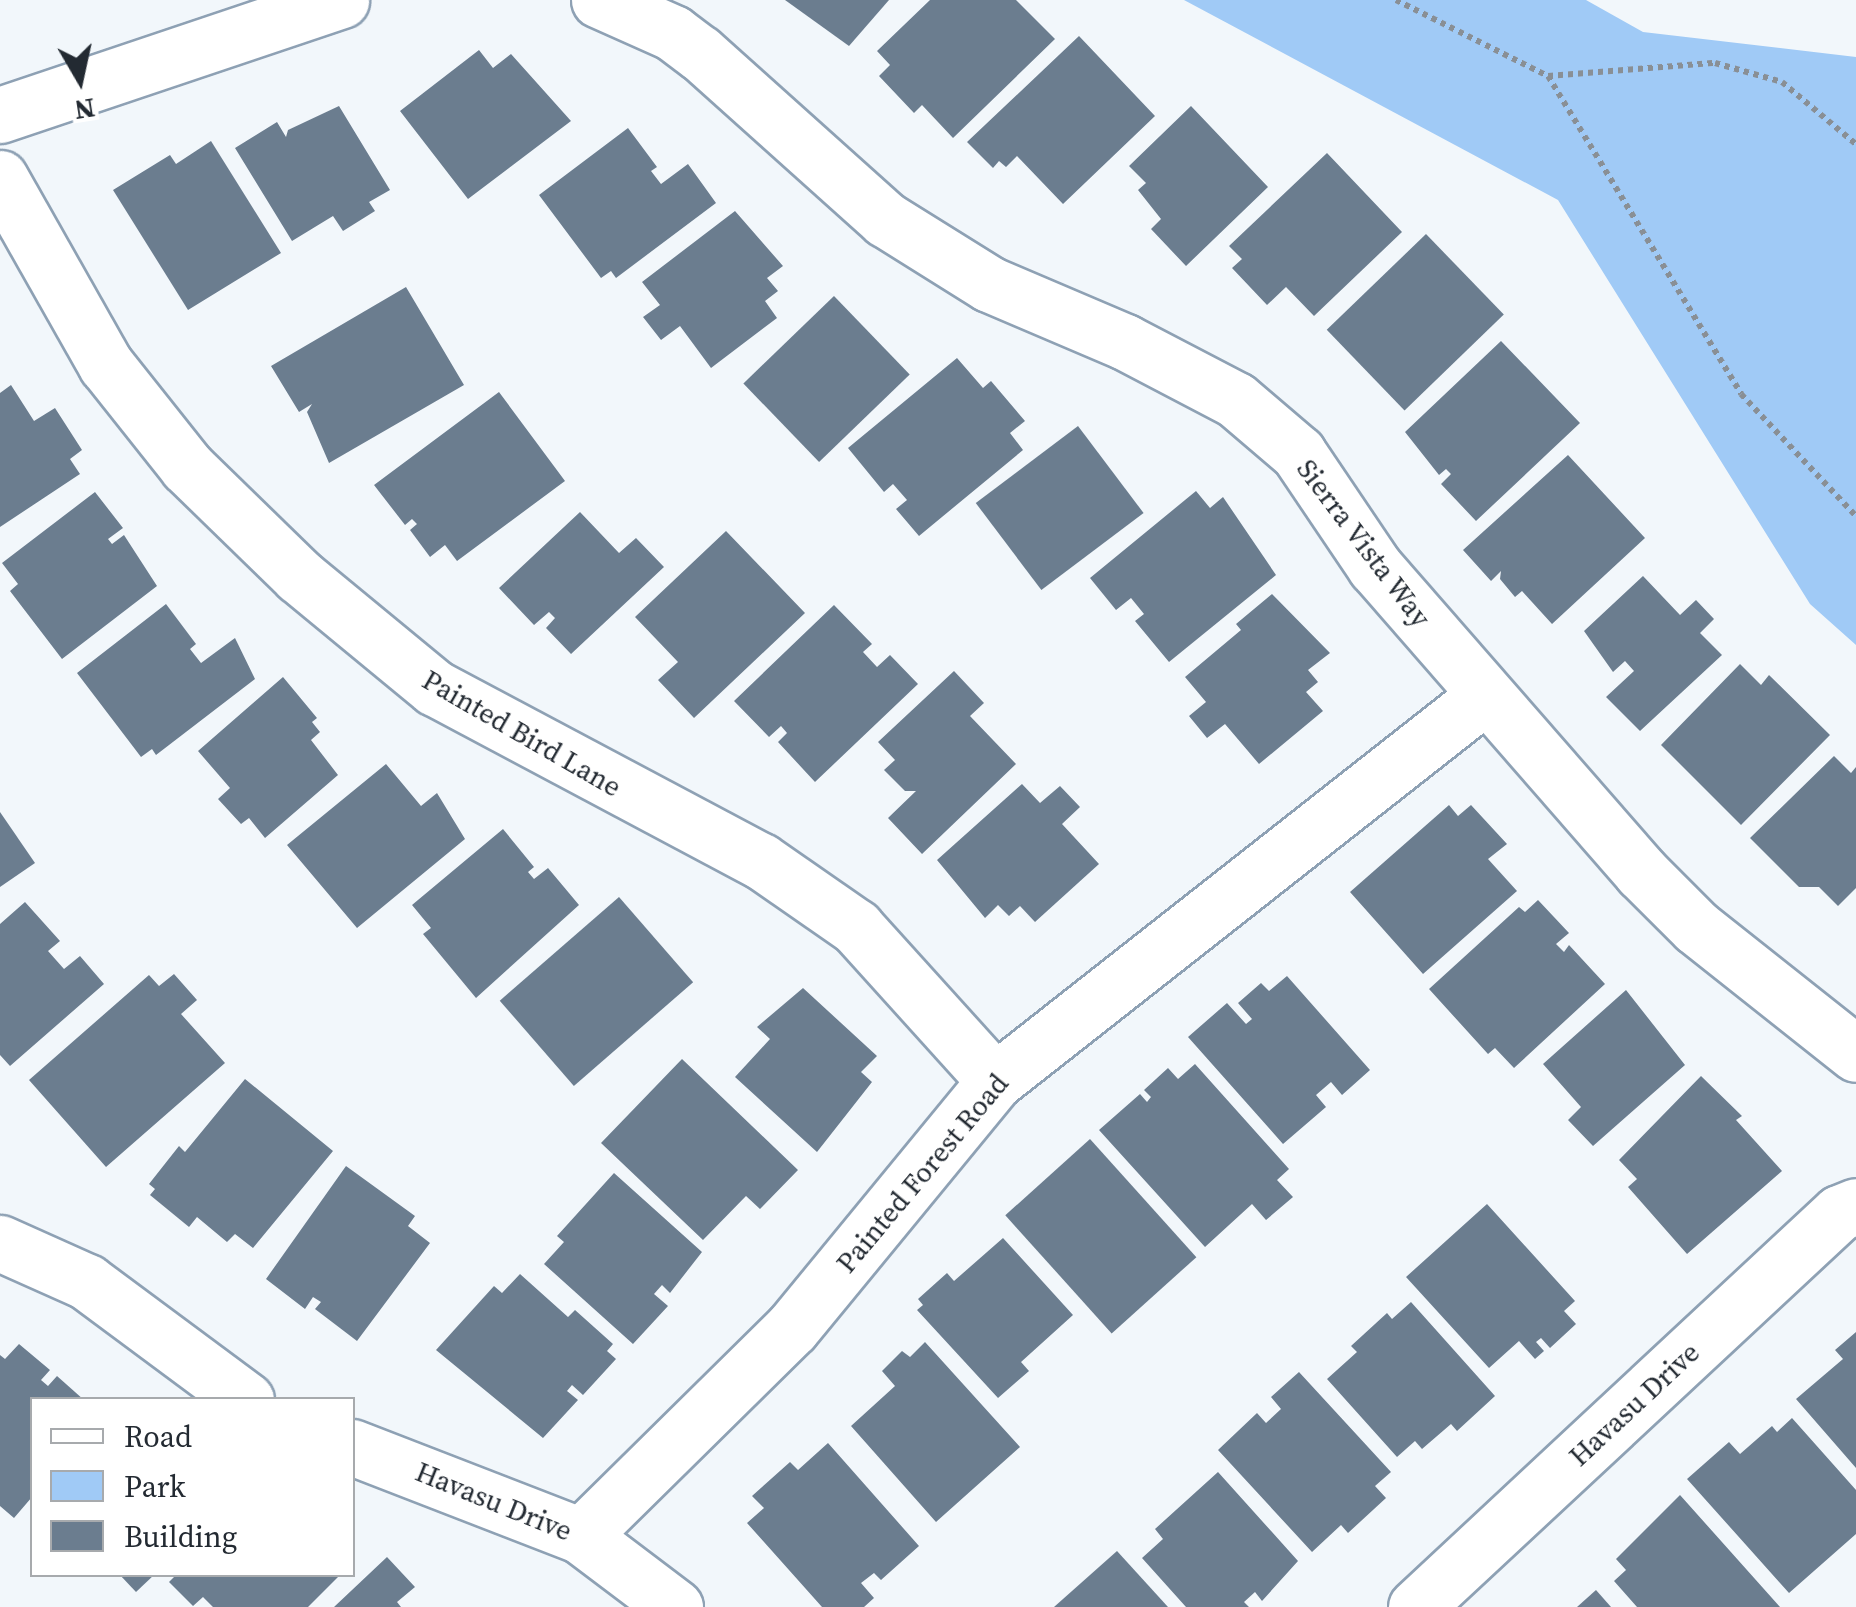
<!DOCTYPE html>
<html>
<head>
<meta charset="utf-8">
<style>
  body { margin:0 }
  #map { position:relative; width:1856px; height:1607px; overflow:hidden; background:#f2f7fb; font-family:"Source Serif 4",serif }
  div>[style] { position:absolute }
  .green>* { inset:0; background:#a0caf6 }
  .building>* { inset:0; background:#6b7d8f; transform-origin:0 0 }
  .path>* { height:6px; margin-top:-3px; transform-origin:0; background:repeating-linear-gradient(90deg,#898f95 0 5px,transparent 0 10px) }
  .roads { filter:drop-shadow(2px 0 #8ea1b4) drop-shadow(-2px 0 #8ea1b4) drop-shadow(0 2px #8ea1b4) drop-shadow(0 -2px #8ea1b4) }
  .minor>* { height:55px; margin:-27.5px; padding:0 27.5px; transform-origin:27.5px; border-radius:27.5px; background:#fff }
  span { translate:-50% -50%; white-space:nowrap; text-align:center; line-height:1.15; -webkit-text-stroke:8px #fff; paint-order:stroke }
  .street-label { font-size:28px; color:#232a32 }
  .legend { position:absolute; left:30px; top:1397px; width:325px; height:180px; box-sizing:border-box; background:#fff; border:2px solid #a7aaad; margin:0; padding:12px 18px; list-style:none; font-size:30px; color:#232a32 }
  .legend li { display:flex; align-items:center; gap:20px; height:50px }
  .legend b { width:50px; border:2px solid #a7aaad }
  .north { position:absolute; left:30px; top:30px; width:100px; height:100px; -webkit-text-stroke:8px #fff; paint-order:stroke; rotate:171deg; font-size:28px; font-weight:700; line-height:40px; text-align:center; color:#232a32 }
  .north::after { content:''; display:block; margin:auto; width:35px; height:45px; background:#232a32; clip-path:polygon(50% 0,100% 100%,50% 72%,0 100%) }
</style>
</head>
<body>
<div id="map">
  <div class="green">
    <div style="clip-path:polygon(1184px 0,1586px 0,1643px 32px,1856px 57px,1856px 645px,1810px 604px,1558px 200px)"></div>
  </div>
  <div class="building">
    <div style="clip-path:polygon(785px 0,889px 0,849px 46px)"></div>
    <div style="clip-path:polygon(930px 0,1016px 0,1055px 39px,953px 138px,922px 105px,914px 113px,879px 76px,890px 65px,877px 51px)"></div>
    <div style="clip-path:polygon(1079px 36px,1155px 116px,1063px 204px,1017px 156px,1006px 167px,999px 161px,993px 168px,967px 142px)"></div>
    <div style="clip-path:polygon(479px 50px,493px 68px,511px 54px,571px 121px,468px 199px,400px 111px)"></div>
    <div style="clip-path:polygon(339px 106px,390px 190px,369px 202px,375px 211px,343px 231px,333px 216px,292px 241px,235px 148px,277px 122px,286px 137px,288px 130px)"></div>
    <div style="clip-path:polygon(1191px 106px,1268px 187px,1186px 266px,1151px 229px,1161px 219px,1138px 190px,1146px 183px,1129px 166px)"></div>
    <div style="clip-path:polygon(628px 128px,657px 167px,651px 171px,661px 184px,688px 164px,716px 203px,616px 278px,611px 271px,601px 278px,539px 195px)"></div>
    <div style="clip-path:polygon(211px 141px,281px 253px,188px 310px,113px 190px,170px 155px,176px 164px)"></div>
    <div style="clip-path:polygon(1327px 153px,1402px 232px,1314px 316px,1286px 287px,1267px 305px,1232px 268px,1242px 259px,1229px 246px)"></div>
    <div style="clip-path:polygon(735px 211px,783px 266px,767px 278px,778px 291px,765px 301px,777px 318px,711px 368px,680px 326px,661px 340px,643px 317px,660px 305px,642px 282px)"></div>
    <div style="left:1426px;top:234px;width:112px;height:138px;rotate:46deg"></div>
    <div style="clip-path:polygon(406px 287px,464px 385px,329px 463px,307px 412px,312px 404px,299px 412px,271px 366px)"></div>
    <div style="left:834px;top:296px;width:109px;height:126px;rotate:46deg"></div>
    <div style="clip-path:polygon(1501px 341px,1580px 423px,1476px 521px,1441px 484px,1451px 474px,1446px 469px,1439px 475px,1405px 432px)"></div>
    <div style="clip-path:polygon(957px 358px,983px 388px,991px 381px,1025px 421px,1010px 433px,1023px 450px,919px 536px,896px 509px,907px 500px,893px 484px,884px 492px,848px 448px)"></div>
    <div style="clip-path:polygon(11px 385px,34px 421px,55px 408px,82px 450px,70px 459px,80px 474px,0 527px,0 393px)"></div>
    <div style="clip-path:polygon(499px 392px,565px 481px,457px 561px,445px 545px,430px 557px,410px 530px,417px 524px,412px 519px,405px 525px,374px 485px)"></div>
    <div style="left:1078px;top:426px;width:109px;height:128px;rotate:53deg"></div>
    <div style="clip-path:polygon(1568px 455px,1645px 538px,1552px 624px,1522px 591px,1515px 597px,1500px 579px,1501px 571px,1491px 581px,1463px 550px)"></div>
    <div style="clip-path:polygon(1196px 491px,1210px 508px,1223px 497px,1276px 575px,1169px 662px,1135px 621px,1144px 614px,1131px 598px,1116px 610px,1090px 578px)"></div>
    <div style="clip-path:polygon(95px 492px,123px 528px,108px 539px,112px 544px,124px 535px,157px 586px,62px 659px,10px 591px,18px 584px,2px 563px)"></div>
    <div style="clip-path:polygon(580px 512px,619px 553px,636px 538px,664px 567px,571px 654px,546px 628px,555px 618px,549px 612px,534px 625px,499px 588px)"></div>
    <div style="clip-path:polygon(726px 531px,805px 613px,694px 718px,658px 680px,678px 662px,635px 617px)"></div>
    <div style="clip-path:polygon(1643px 576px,1680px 615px,1696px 600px,1714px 619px,1700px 633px,1722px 655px,1640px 731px,1606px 697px,1634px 671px,1625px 661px,1613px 672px,1584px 631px)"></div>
    <div style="clip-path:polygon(1272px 594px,1330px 653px,1308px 670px,1318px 682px,1306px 692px,1323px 711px,1259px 764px,1225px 724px,1207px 738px,1189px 716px,1206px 702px,1185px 677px,1241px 630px,1236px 624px)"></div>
    <div style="clip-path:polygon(166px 604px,196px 644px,190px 649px,201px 663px,235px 638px,255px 679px,156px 755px,152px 749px,141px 757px,77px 673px)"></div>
    <div style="clip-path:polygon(834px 605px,872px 644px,863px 652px,877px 667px,890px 655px,918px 684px,815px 782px,778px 742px,787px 733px,781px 726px,769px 737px,734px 701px)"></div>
    <div style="clip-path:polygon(1740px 664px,1761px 685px,1769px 675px,1830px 735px,1741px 825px,1661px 745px)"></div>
    <div style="clip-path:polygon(954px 671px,984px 703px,970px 716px,1016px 764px,922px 854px,888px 818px,916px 791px,905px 791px,884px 770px,895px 760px,878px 742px)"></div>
    <div style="clip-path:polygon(283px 677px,317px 718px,312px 722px,320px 732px,311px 740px,338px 775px,265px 838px,249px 818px,241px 824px,218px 799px,230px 788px,198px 751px)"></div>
    <div style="clip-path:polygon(1834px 756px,1851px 773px,1856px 767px,1856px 888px,1838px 906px,1819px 887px,1799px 887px,1750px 838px)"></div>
    <div style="clip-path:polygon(386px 764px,421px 806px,437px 793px,465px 839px,357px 928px,287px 845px)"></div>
    <div style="clip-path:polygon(1022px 784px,1040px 803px,1060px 786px,1080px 807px,1062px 824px,1099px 864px,1035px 922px,1020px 906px,1009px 916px,998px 905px,985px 918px,937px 860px)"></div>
    <div style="clip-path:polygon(1449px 805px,1458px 816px,1471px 805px,1507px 844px,1488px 859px,1517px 891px,1423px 974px,1350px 892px)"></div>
    <div style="clip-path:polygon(0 812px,35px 863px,0 887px)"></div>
    <div style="clip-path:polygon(503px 829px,534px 867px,528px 872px,534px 879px,548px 868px,579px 905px,476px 998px,423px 934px,431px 928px,412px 905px)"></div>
    <div style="left:619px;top:897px;width:113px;height:158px;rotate:49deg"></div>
    <div style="clip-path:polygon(1538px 900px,1569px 933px,1556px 944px,1564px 952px,1569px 945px,1605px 984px,1514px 1068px,1495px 1048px,1488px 1054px,1429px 989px,1519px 907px,1525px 912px)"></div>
    <div style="clip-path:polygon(25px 902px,60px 941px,48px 951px,64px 969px,80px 956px,104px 984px,10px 1066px,0 1055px,0 924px)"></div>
    <div style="clip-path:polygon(174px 974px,197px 1000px,181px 1014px,225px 1063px,106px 1167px,29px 1080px,149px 975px,159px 986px)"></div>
    <div style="clip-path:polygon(1287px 976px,1370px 1070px,1342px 1095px,1331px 1082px,1316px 1095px,1326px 1107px,1283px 1144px,1188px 1037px,1227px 1003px,1246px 1024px,1252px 1019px,1238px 1003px,1261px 983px,1269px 991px)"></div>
    <div style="clip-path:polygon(803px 988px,877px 1056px,861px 1072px,872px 1082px,817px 1152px,735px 1077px,770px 1039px,757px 1027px)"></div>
    <div style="clip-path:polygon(1626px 990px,1685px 1065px,1593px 1146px,1568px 1120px,1581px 1107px,1543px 1064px)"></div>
    <div style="clip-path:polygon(682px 1059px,798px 1170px,760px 1209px,746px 1196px,703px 1240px,601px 1143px)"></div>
    <div style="clip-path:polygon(1195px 1064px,1289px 1169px,1277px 1180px,1293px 1197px,1266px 1220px,1252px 1204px,1205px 1247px,1099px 1130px,1140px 1094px,1147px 1102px,1151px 1097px,1144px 1090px,1168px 1068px,1178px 1079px)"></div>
    <div style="clip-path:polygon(1701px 1076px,1742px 1116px,1736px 1120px,1782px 1171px,1687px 1254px,1628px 1187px,1637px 1179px,1619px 1160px)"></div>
    <div style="clip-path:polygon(245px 1079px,333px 1151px,253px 1248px,235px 1234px,227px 1242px,197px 1217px,189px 1227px,150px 1195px,155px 1189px,149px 1184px,179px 1146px,185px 1152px)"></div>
    <div style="left:1090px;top:1139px;width:159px;height:114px;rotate:48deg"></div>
    <div style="clip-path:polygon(346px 1166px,415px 1216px,408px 1226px,430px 1243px,357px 1341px,315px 1309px,321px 1302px,313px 1297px,305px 1309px,266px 1279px)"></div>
    <div style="clip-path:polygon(614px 1173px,702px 1252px,670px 1293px,662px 1285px,654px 1294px,668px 1306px,633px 1344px,544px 1264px,564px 1242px,557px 1236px)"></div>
    <div style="clip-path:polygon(1487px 1204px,1575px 1301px,1564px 1311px,1576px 1324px,1550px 1348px,1541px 1338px,1536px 1342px,1544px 1351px,1535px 1359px,1519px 1341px,1489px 1368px,1406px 1277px)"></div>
    <div style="clip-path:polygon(1003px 1238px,1073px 1315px,1021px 1362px,1029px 1371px,998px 1398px,917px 1310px,923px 1305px,918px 1299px,947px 1273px,954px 1281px)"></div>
    <div style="clip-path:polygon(520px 1274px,568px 1317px,575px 1310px,613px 1344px,607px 1351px,616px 1359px,583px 1395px,572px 1385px,567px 1391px,578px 1400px,543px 1438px,436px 1350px,494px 1286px,502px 1293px)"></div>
    <div style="clip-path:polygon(1411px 1302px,1495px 1396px,1457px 1431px,1451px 1424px,1422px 1449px,1415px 1441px,1397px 1457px,1327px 1379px,1357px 1352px,1351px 1346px,1387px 1313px,1392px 1319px)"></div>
    <div style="clip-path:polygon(1856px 1332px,1856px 1468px,1796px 1399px,1843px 1359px,1835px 1350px)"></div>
    <div style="clip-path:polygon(925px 1342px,1020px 1447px,936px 1522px,851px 1426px,895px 1386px,882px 1371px,902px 1351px,910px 1357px)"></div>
    <div style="clip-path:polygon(19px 1344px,50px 1370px,41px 1380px,48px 1386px,57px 1376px,84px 1400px,32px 1400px,32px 1497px,14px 1518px,0 1506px,0 1355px,5px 1359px)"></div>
    <div style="clip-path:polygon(1299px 1372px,1391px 1472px,1375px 1486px,1386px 1498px,1348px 1533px,1341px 1525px,1312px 1552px,1218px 1450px,1257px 1413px,1266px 1423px,1281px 1409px,1271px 1397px)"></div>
    <div style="clip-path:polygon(1792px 1418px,1856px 1490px,1856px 1534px,1789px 1593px,1687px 1479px,1729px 1442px,1740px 1454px,1772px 1426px,1777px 1432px)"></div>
    <div style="clip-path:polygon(828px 1443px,919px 1546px,881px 1580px,874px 1573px,861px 1583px,874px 1598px,864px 1607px,822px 1607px,747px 1523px,764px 1508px,752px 1496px,790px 1462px,798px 1470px)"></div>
    <div style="clip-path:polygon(1218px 1472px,1298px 1561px,1262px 1601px,1255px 1592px,1244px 1602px,1249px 1607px,1186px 1607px,1142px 1558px,1163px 1539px,1155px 1529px)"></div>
    <div style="clip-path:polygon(1680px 1495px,1780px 1607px,1637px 1607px,1614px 1581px,1626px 1570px,1616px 1559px)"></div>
    <div style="clip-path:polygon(1117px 1551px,1168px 1607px,1054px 1607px)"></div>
    <div style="clip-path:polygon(387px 1557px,415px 1587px,397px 1602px,401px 1607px,334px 1607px)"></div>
    <div style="clip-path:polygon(119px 1574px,155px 1574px,136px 1592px)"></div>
    <div style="clip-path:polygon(177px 1574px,341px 1574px,308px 1607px,213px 1607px,203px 1597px,193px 1606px,169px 1582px)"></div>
    <div style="clip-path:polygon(1596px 1590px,1611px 1607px,1577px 1607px)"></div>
  </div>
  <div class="path">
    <div style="left:1396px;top:0;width:170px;rotate:26.6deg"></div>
    <div style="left:1548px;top:76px;width:168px;rotate:-4.5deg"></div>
    <div style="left:1715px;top:63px;width:70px;rotate:15.8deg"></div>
    <div style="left:1782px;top:82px;width:97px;rotate:40deg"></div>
    <div style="left:1548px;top:76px;width:372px;rotate:58.7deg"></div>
    <div style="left:1741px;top:394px;width:168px;rotate:46.7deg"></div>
  </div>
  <div class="roads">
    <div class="minor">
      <div style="left:599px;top:0;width:81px;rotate:24deg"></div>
      <div style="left:673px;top:33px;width:34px;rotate:37deg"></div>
      <div style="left:700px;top:53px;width:249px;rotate:41.9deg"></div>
      <div style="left:885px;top:219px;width:123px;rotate:32deg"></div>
      <div style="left:989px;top:284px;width:148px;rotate:23.1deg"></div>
      <div style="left:1125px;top:342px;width:125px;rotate:27.6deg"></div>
      <div style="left:1236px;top:400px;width:82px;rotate:40.5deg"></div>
      <div style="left:1298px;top:453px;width:138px;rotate:56deg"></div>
      <div style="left:1375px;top:567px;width:405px;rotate:48.9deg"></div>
      <div style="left:1641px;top:872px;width:78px;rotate:45deg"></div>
      <div style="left:1696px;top:927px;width:204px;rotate:38.4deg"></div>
      <div style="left:0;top:115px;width:360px;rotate:-18.6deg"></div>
      <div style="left:0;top:178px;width:215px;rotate:60.5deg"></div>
      <div style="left:106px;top:365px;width:130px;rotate:51.5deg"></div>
      <div style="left:187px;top:467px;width:156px;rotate:44.2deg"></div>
      <div style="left:299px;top:576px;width:176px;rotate:39.5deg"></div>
      <div style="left:435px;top:688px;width:369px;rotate:28deg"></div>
      <div style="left:761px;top:861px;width:116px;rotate:34.8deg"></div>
      <div style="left:856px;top:927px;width:207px;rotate:47.9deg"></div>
      <div style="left:0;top:1243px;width:95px;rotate:24.1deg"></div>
      <div style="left:87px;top:1282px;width:198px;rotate:36.6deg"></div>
      <div style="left:352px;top:1447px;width:246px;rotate:21.2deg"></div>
      <div style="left:581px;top:1536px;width:118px;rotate:37.1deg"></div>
      <div style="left:581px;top:1536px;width:296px;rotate:-44.6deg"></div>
      <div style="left:792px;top:1328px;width:320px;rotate:-50.6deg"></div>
      <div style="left:995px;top:1081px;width:623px;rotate:-38.16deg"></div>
      <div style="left:1416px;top:1607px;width:578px;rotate:-42.97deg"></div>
      <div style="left:1839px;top:1213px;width:18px;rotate:-22deg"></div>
    </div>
  </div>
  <div class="street-label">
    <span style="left:1364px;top:543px;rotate:53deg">Sierra Vista Way</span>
    <span style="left:522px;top:733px;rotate:30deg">Painted Bird Lane</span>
    <span style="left:922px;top:1173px;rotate:-50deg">Painted Forest Road</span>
    <span style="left:1634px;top:1404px;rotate:-43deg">Havasu Drive</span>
    <span style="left:494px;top:1501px;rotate:22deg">Havasu Drive</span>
  </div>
  <ul class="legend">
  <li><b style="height:12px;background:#fff"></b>Road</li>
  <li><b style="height:28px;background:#a0caf6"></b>Park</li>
  <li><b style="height:28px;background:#6b7d8f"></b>Building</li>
  </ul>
  <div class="north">N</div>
</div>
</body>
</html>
